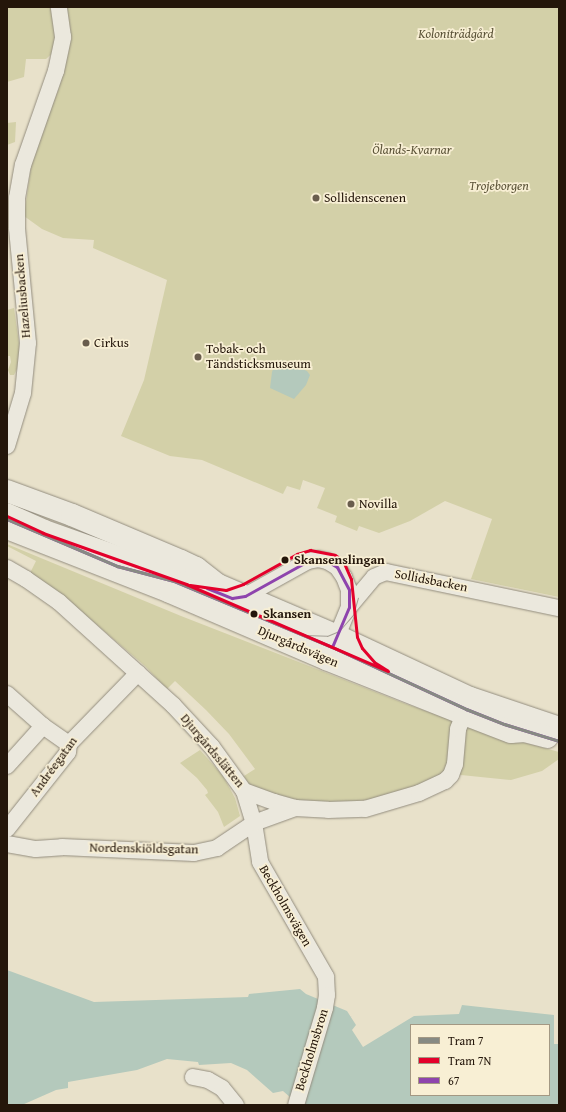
<!DOCTYPE html>
<meta charset="utf-8">
<style>
body{margin:0}
#map{position:relative;width:566px;height:1112px;overflow:hidden;background:#e8e1ca;font-family:"Gentium Book Plus",serif}
div>[style]{position:absolute}
.green>*{inset:0;background:#d3d0a8}
.water>*{inset:0;background:#b4c9bc}
.roads{filter:drop-shadow(0 0 1px #938d7f) drop-shadow(0 0 1px #938d7f)}
.street>*{height:16px;margin:-8px;padding:0 8px;transform-origin:8px;border-radius:8px;background:#ebe8dd}
.secondary>*{height:22px;margin:-11px;padding:0 11px;transform-origin:11px;border-radius:11px;background:#ebe8dd}
.tram>*{height:1px;margin:-0.5px;padding:0 0.5px;transform-origin:0.5px;border-radius:0.5px;background:#a5a096}
.bus-1>*{height:3px;margin:-1.5px;padding:0 1.5px;transform-origin:1.5px;border-radius:1.5px;background:#8e44ad}
.tram-1>*{height:3px;margin:-1.5px;padding:0 1.5px;transform-origin:1.5px;border-radius:1.5px;background:#878a83}
.tram-2>*{height:3px;margin:-1.5px;padding:0 1.5px;transform-origin:1.5px;border-radius:1.5px;background:#e4002b}
.dots>*{width:11px;height:11px;translate:-50% -50%;box-sizing:border-box;border:2px solid #f8efd4;border-radius:50%}
span{translate:-50% -50%;white-space:nowrap;text-align:center;line-height:1.15;-webkit-text-stroke:3.5px #f8efd4;paint-order:stroke}
.park-label{font-size:13px;color:#5b5338;font-style:italic}
.poi-label{font-size:13px;color:#24160a}
.left{translate:0 -50%;text-align:left}
.street-label{font-size:13px;color:#24160a}
.stop-label{font-size:13px;color:#24160a;font-weight:700}
.frame{position:absolute;inset:0;border:8px solid #24160a;pointer-events:none}
.legend{position:absolute;left:410px;top:1024px;width:140px;height:72px;box-sizing:border-box;background:#f8efd4;border:1px solid #a39883;margin:0;padding:5px 7px;list-style:none;font-size:12px;color:#24160a}
.legend li{display:flex;align-items:center;gap:8px;height:20px}
.legend b{width:20px;border:1px solid #a39883}
</style>
<div id="map">
<div class="green">
<i style="clip-path:polygon(7px 7px,559px 7px,559px 597px,471px 579px,492px 519px,445px 501px,410px 521px,379px 533px,359px 526px,357px 531px,335px 522px,337px 516px,317px 508px,325px 488px,303px 480px,300px 490px,287px 486px,283px 494px,202px 460px,170px 456px,121px 436px,144px 380px,167px 280px,93px 248px,94px 240px,63px 238px,42px 229px,24px 216px,33px 153px,59px 88px,69px 48px,69px 38px,46px 59px,26px 59px,24px 77px,7px 82px)"></i>
<i style="clip-path:polygon(16px 122px,15px 142px,7px 145px,7px 123px)"></i>
<i style="clip-path:polygon(14px 308px,20px 350px,18px 367px,14px 375px,10px 375px,8px 370px,11px 362px,10px 356px,7px 356px,7px 310px)"></i>
<i style="clip-path:polygon(7px 544px,181px 616px,406px 704px,486px 732px,559px 752px,559px 759px,542px 771px,511px 780px,461px 775px,441px 778px,359px 804px,298px 803px,251px 788px,244px 776px,255px 769px,229px 734px,206px 710px,175px 681px,167px 689px,145px 666px,63px 596px,30px 573px,36px 561px,7px 546px)"></i>
<i style="clip-path:polygon(200px 750px,223px 776px,235px 798px,240px 816px,224px 827px,218px 812px,205px 795px,208px 793px,207px 790px,197px 778px,180px 763px)"></i>
</div>
<div class="water">
<i style="clip-path:polygon(281px 360px,307px 371px,310px 375px,306px 385px,294px 399px,270px 388px,272px 372px,275px 364px)"></i>
<i style="clip-path:polygon(evenodd,7px 970px,94px 1002px,248px 997px,249px 994px,300px 989px,306px 994px,347px 1011px,356px 1025px,352px 1030px,363px 1047px,414px 1016px,459px 1014px,462px 1005px,554px 1015px,554px 1044px,559px 1044px,559px 1105px,299px 1105px,283px 1091px,273px 1093px,247px 1070px,231px 1063px,199px 1065px,198px 1062px,167px 1059px,137px 1070px,68px 1082px,68px 1088px,56px 1090px,22px 1105px,7px 1105px,7px 970px,411px 1025px,549px 1025px,549px 1095px,411px 1095px,411px 1025px)"></i>
</div>
<div class="roads">
<div class="street">
<i style="left:7px;top:446px;width:55px;rotate:-73.2deg"></i>
<i style="left:23px;top:393px;width:50px;rotate:-84.3deg"></i>
<i style="left:28px;top:343px;width:116px;rotate:-95.5deg"></i>
<i style="left:17px;top:228px;width:30px;rotate:-90deg"></i>
<i style="left:17px;top:198px;width:34px;rotate:-80deg"></i>
<i style="left:23px;top:165px;width:100px;rotate:-70.7deg"></i>
<i style="left:56px;top:71px;width:35px;rotate:-78deg"></i>
<i style="left:63px;top:37px;width:30px;rotate:-98deg"></i>
<i style="left:7px;top:511px;width:42px;rotate:24.1deg"></i>
<i style="left:45px;top:528px;width:152px;rotate:19.6deg"></i>
<i style="left:188px;top:579px;width:33px;rotate:25deg"></i>
<i style="left:7px;top:568px;width:22px;rotate:30deg"></i>
<i style="left:26px;top:579px;width:40px;rotate:34.9deg"></i>
<i style="left:59px;top:602px;width:154px;rotate:42.1deg"></i>
<i style="left:173px;top:705px;width:57px;rotate:47.1deg"></i>
<i style="left:212px;top:747px;width:54px;rotate:54deg"></i>
<i style="left:244px;top:791px;width:32px;rotate:20deg"></i>
<i style="left:274px;top:802px;width:22px;rotate:16deg"></i>
<i style="left:295px;top:808px;width:33px;rotate:3deg"></i>
<i style="left:328px;top:810px;width:37px;rotate:-2deg"></i>
<i style="left:365px;top:809px;width:56px;rotate:-16.5deg"></i>
<i style="left:419px;top:793px;width:29px;rotate:-25deg"></i>
<i style="left:445px;top:781px;width:8px;rotate:-45deg"></i>
<i style="left:451px;top:775px;width:12px;rotate:-70deg"></i>
<i style="left:455px;top:764px;width:35px;rotate:-85deg"></i>
<i style="left:458px;top:729px;width:27px;rotate:-68deg"></i>
<i style="left:204px;top:594px;width:139px;rotate:22.5deg"></i>
<i style="left:332px;top:647px;width:77px;rotate:24.6deg"></i>
<i style="left:237px;top:598px;width:8px;rotate:-14deg"></i>
<i style="left:245px;top:596px;width:72px;rotate:-29.1deg"></i>
<i style="left:308px;top:561px;width:10px;rotate:-11deg"></i>
<i style="left:318px;top:559px;width:9px;rotate:13deg"></i>
<i style="left:327px;top:561px;width:12px;rotate:31deg"></i>
<i style="left:337px;top:567px;width:12px;rotate:55deg"></i>
<i style="left:344px;top:577px;width:14px;rotate:69deg"></i>
<i style="left:349px;top:590px;width:17px;rotate:90deg"></i>
<i style="left:333px;top:646px;width:42px;rotate:-67.7deg"></i>
<i style="left:349px;top:607px;width:39px;rotate:-50deg"></i>
<i style="left:374px;top:577px;width:13px;rotate:-23deg"></i>
<i style="left:386px;top:572px;width:177px;rotate:11.8deg"></i>
<i style="left:7px;top:694px;width:48px;rotate:41.6deg"></i>
<i style="left:43px;top:726px;width:32px;rotate:35deg"></i>
<i style="left:7px;top:766px;width:54px;rotate:-48deg"></i>
<i style="left:244px;top:791px;width:34px;rotate:73deg"></i>
<i style="left:254px;top:823px;width:39px;rotate:81deg"></i>
<i style="left:260px;top:862px;width:133px;rotate:60.1deg"></i>
<i style="left:326px;top:977px;width:18px;rotate:87deg"></i>
<i style="left:327px;top:995px;width:13px;rotate:99deg"></i>
<i style="left:325px;top:1008px;width:101px;rotate:106.6deg"></i>
<i style="left:7px;top:829px;width:98px;rotate:-51.6deg"></i>
<i style="left:68px;top:752px;width:8px;rotate:-83deg"></i>
<i style="left:69px;top:744px;width:99px;rotate:-45.8deg"></i>
<i style="left:7px;top:844px;width:29px;rotate:10deg"></i>
<i style="left:36px;top:849px;width:26px;rotate:-4deg"></i>
<i style="left:62px;top:847px;width:132px;rotate:2.6deg"></i>
<i style="left:194px;top:853px;width:24px;rotate:-12deg"></i>
<i style="left:217px;top:848px;width:45px;rotate:-34deg"></i>
<i style="left:254px;top:823px;width:44px;rotate:-20.1deg"></i>
<i style="left:193px;top:1077px;width:15px;rotate:11deg"></i>
<i style="left:208px;top:1080px;width:16px;rotate:30deg"></i>
<i style="left:222px;top:1088px;width:22px;rotate:51deg"></i>
</div>
<div class="secondary">
<i style="left:7px;top:491px;width:69px;rotate:20.3deg"></i>
<i style="left:72px;top:515px;width:118px;rotate:22.9deg"></i>
<i style="left:181px;top:561px;width:17px;rotate:25deg"></i>
<i style="left:196px;top:568px;width:28px;rotate:38deg"></i>
<i style="left:218px;top:585px;width:129px;rotate:23.2deg"></i>
<i style="left:337px;top:636px;width:147px;rotate:25deg"></i>
<i style="left:470px;top:698px;width:94px;rotate:18.6deg"></i>
<i style="left:7px;top:528px;width:175px;rotate:21.4deg"></i>
<i style="left:170px;top:592px;width:170px;rotate:23.2deg"></i>
<i style="left:326px;top:659px;width:149px;rotate:21.7deg"></i>
<i style="left:464px;top:714px;width:50px;rotate:21deg"></i>
<i style="left:511px;top:732px;width:14px;rotate:-4deg"></i>
<i style="left:525px;top:731px;width:23px;rotate:15deg"></i>
</div>
</div>
<div class="tram">
<i style="left:304px;top:635px;width:23px;rotate:2deg"></i>
<i style="left:327px;top:636px;width:13px;rotate:-23deg"></i>
<i style="left:339px;top:631px;width:21px;rotate:-49deg"></i>
<i style="left:353px;top:615px;width:18px;rotate:-74deg"></i>
</div>
<div class="bus-1">
<i style="left:7px;top:519px;width:120px;rotate:23.1deg"></i>
<i style="left:117px;top:566px;width:59px;rotate:14.7deg"></i>
<i style="left:174px;top:581px;width:171px;rotate:22.7deg"></i>
<i style="left:332px;top:647px;width:148px;rotate:24.8deg"></i>
<i style="left:466px;top:709px;width:41px;rotate:21.5deg"></i>
<i style="left:504px;top:724px;width:58px;rotate:17.2deg"></i>
<i style="left:207px;top:588px;width:27px;rotate:22deg"></i>
<i style="left:232px;top:598px;width:13px;rotate:-9deg"></i>
<i style="left:245px;top:596px;width:72px;rotate:-29.1deg"></i>
<i style="left:308px;top:561px;width:10px;rotate:-11deg"></i>
<i style="left:318px;top:559px;width:9px;rotate:13deg"></i>
<i style="left:327px;top:561px;width:12px;rotate:31deg"></i>
<i style="left:337px;top:567px;width:26px;rotate:62deg"></i>
<i style="left:349px;top:590px;width:17px;rotate:90deg"></i>
<i style="left:349px;top:607px;width:43px;rotate:113deg"></i>
</div>
<div class="tram-1">
<i style="left:7px;top:519px;width:120px;rotate:23.1deg"></i>
<i style="left:117px;top:566px;width:59px;rotate:14.7deg"></i>
<i style="left:174px;top:581px;width:171px;rotate:22.7deg"></i>
<i style="left:332px;top:647px;width:148px;rotate:24.8deg"></i>
<i style="left:466px;top:709px;width:41px;rotate:21.5deg"></i>
<i style="left:504px;top:724px;width:58px;rotate:17.2deg"></i>
</div>
<div class="tram-2">
<i style="left:7px;top:516px;width:40px;rotate:25deg"></i>
<i style="left:43px;top:533px;width:152px;rotate:19.6deg"></i>
<i style="left:186px;top:584px;width:220px;rotate:23.3deg"></i>
<i style="left:190px;top:585px;width:36px;rotate:8deg"></i>
<i style="left:226px;top:590px;width:18px;rotate:-19deg"></i>
<i style="left:243px;top:584px;width:62px;rotate:-29.1deg"></i>
<i style="left:297px;top:554px;width:14px;rotate:-17deg"></i>
<i style="left:310px;top:550px;width:25px;rotate:11deg"></i>
<i style="left:335px;top:555px;width:10px;rotate:37deg"></i>
<i style="left:343px;top:561px;width:20px;rotate:66deg"></i>
<i style="left:351px;top:579px;width:58px;rotate:84.1deg"></i>
<i style="left:357px;top:637px;width:12px;rotate:66deg"></i>
<i style="left:362px;top:648px;width:18px;rotate:49deg"></i>
<i style="left:374px;top:662px;width:15px;rotate:32deg"></i>
</div>
<div class="dots">
<i style="left:316px;top:198px;background:#695d4d"></i>
<i style="left:86px;top:343px;background:#695d4d"></i>
<i style="left:198px;top:357px;background:#695d4d"></i>
<i style="left:351px;top:504px;background:#695d4d"></i>
<i style="left:285px;top:560px;background:#24160a"></i>
<i style="left:254px;top:614px;background:#24160a"></i>
</div>
<div class="park-label">
<span style="left:456px;top:34px">Koloniträdgård</span>
<span style="left:412px;top:150px">Ölands-Kvarnar</span>
<span style="left:499px;top:186px">Trojeborgen</span>
</div>
<div class="poi-label">
<span class="left" style="left:324px;top:198px">Sollidenscenen</span>
<span class="left" style="left:94px;top:343px">Cirkus</span>
<span class="left" style="left:206px;top:357px">Tobak- och<br>Tändsticksmuseum</span>
<span class="left" style="left:359px;top:504px">Novilla</span>
</div>
<div class="street-label">
<span style="left:23px;top:296px;rotate:-95deg">Hazeliusbacken</span>
<span style="left:431px;top:581px;rotate:11deg">Sollidsbacken</span>
<span style="left:298px;top:647px;rotate:23deg">Djurgårdsvägen</span>
<span style="left:212px;top:751px;rotate:50deg">Djurgårdsslätten</span>
<span style="left:54px;top:767px;rotate:-54deg">Andréegatan</span>
<span style="left:144px;top:849px;rotate:1deg">Nordenskiöldsgatan</span>
<span style="left:285px;top:906px;rotate:60deg">Beckholmsvägen</span>
<span style="left:312px;top:1050px;rotate:-73deg">Beckholmsbron</span>
</div>
<div class="stop-label">
<span class="left" style="left:294px;top:560px">Skansenslingan</span>
<span class="left" style="left:263px;top:614px">Skansen</span>
</div>
<div class="frame"></div>
<ul class="legend">
<li><b style="height:5px;background:#878a83"></b>Tram 7</li>
<li><b style="height:5px;background:#e4002b"></b>Tram 7N</li>
<li><b style="height:5px;background:#8e44ad"></b>67</li>
</ul>
</div>
